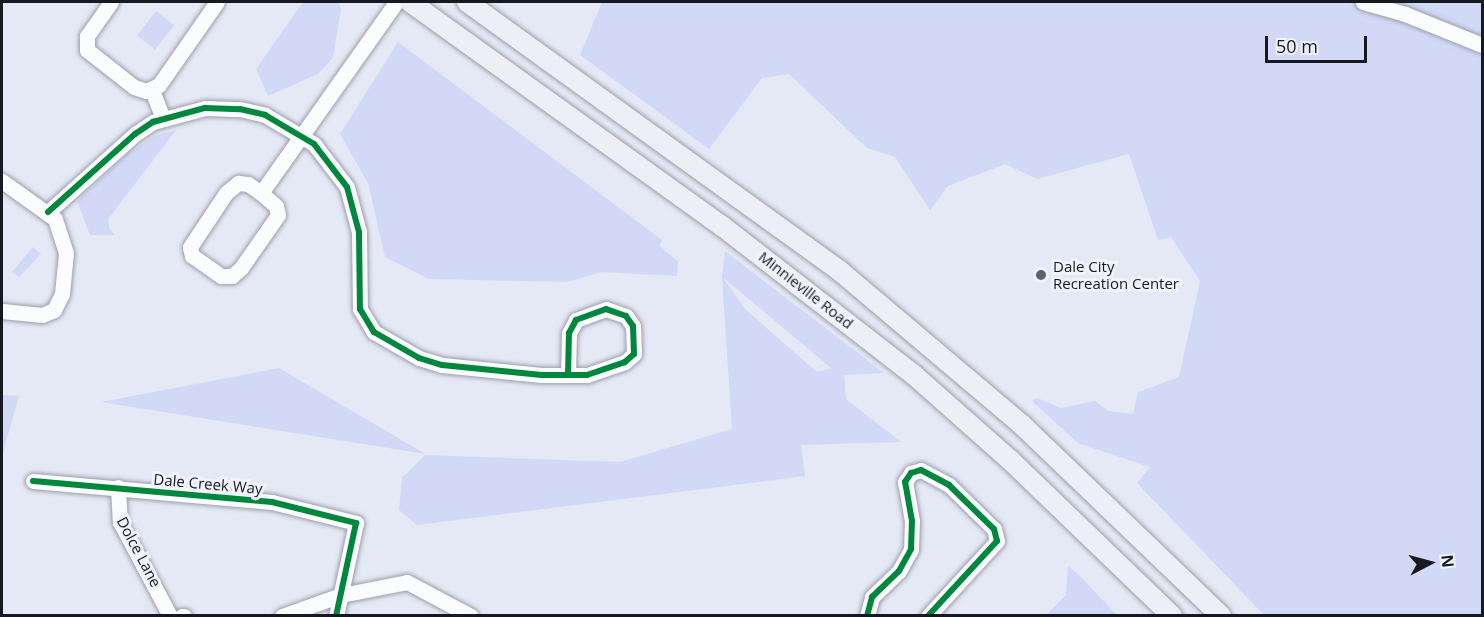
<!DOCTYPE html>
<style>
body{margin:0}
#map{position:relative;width:1484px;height:617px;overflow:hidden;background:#e5e8f5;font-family:"Open Sans",sans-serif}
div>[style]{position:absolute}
.green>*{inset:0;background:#d1d9f7;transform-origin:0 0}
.roads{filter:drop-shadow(0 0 2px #9d9fa9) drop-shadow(0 0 2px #9d9fa9)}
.minor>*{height:15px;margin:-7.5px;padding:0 7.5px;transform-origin:7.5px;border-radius:7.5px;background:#fbfcfe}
.major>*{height:20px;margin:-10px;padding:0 10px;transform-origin:10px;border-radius:10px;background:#eeeff6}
.cycleway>*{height:6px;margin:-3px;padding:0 3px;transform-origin:3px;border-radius:3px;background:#00873e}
.dots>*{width:16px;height:16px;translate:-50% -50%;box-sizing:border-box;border:3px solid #f0f3fc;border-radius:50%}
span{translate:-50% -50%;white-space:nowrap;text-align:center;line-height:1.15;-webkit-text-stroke:6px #f0f3fc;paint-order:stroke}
.poi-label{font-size:15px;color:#171921}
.left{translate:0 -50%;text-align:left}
.street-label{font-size:15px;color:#171921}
.frame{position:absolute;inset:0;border:3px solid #171921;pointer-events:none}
.north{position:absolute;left:1400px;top:533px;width:60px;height:60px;-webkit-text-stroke:4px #f0f3fc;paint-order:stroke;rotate:84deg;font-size:16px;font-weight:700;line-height:24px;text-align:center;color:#171921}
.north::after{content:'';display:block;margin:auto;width:21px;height:27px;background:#171921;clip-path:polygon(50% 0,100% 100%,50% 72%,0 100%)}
.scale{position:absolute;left:1265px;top:36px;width:102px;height:27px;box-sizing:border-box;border:3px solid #171921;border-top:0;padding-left:8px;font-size:18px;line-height:21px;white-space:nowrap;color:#171921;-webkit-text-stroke:4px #f0f3fc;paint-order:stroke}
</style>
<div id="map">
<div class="green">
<i style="clip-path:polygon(303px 2px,338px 2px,341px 9px,333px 58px,318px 74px,268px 96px,256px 69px)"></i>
<i style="clip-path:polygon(602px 2px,1482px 2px,1482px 615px,1264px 615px,1137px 483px,1150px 467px,1078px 443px,1032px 401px,1037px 398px,1061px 408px,1095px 401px,1108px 411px,1133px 414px,1138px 392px,1179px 377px,1200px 281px,1171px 237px,1158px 240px,1129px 154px,1037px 179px,1005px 164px,948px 186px,930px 210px,895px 157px,867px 148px,789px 74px,762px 78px,709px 149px,580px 55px)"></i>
<i style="left:156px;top:11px;width:23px;height:31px;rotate:38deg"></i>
<i style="clip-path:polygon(398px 42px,662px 240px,660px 246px,678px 262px,677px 276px,601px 272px,568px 282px,429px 279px,385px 257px,368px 183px,340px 134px)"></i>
<i style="clip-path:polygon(176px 130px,109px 218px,109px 228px,115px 235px,90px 235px,77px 201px,131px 151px,154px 136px)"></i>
<i style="clip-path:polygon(33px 247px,41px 254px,19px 277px,12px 272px)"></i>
<i style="clip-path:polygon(evenodd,725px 251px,884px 373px,844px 375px,846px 399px,901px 442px,801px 445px,805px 476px,417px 525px,399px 510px,402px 478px,426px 454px,101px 402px,279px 368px,427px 455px,620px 462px,732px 429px,722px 277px,725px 251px,724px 279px,725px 279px,831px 368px,817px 372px,745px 309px,724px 279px)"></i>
<i style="clip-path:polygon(2px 395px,19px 396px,2px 456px)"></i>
<i style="clip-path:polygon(1068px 566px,1081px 577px,1117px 615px,1046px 615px,1066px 595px)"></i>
</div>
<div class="roads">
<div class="minor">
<i style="left:111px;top:2px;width:42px;rotate:125.2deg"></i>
<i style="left:87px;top:36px;width:14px;rotate:90deg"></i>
<i style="left:87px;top:50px;width:60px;rotate:38.2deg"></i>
<i style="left:134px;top:87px;width:13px;rotate:18deg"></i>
<i style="left:146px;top:91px;width:14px;rotate:-25deg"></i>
<i style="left:159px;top:85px;width:101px;rotate:-55.1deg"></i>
<i style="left:1363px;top:2px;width:44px;rotate:15.9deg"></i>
<i style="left:1405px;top:14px;width:83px;rotate:21.9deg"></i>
<i style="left:152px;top:90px;width:30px;rotate:69deg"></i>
<i style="left:2px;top:181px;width:65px;rotate:35.6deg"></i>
<i style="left:55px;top:219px;width:36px;rotate:72deg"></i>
<i style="left:66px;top:253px;width:41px;rotate:95.6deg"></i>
<i style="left:62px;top:294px;width:18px;rotate:117deg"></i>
<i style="left:54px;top:310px;width:13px;rotate:157deg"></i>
<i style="left:42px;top:315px;width:40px;rotate:-174.3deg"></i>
<i style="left:238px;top:183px;width:10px;rotate:6deg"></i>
<i style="left:248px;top:184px;width:16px;rotate:35deg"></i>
<i style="left:261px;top:193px;width:20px;rotate:41deg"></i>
<i style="left:276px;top:206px;width:9px;rotate:77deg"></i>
<i style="left:278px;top:215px;width:65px;rotate:124.9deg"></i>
<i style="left:241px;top:268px;width:12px;rotate:138deg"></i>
<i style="left:232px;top:276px;width:11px;rotate:180deg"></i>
<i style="left:221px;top:276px;width:35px;rotate:-145deg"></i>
<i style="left:192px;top:256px;width:9px;rotate:-103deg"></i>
<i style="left:190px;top:247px;width:65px;rotate:-56.3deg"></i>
<i style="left:226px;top:193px;width:16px;rotate:-40deg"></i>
<i style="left:261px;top:193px;width:234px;rotate:-54.7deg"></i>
<i style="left:48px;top:212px;width:117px;rotate:-41.9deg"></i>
<i style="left:135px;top:134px;width:22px;rotate:-34deg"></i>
<i style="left:153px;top:122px;width:54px;rotate:-15.1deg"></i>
<i style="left:205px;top:108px;width:35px;rotate:2deg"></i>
<i style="left:240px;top:109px;width:26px;rotate:13deg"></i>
<i style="left:265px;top:115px;width:57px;rotate:30.6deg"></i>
<i style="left:314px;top:144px;width:54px;rotate:52.5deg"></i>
<i style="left:347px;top:187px;width:47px;rotate:75.1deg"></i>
<i style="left:359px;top:232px;width:77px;rotate:89.3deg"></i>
<i style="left:360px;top:309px;width:27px;rotate:59deg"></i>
<i style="left:374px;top:332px;width:52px;rotate:30deg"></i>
<i style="left:419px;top:358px;width:24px;rotate:17deg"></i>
<i style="left:442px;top:365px;width:100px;rotate:5.7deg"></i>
<i style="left:542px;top:375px;width:45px"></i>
<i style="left:587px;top:375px;width:40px;rotate:-18.9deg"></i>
<i style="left:625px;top:362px;width:12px;rotate:-42deg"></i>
<i style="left:634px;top:354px;width:28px;rotate:-92deg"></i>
<i style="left:633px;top:326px;width:12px;rotate:-125deg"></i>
<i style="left:626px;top:316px;width:21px;rotate:-161deg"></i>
<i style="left:606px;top:309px;width:32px;rotate:160deg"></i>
<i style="left:576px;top:320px;width:15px;rotate:118deg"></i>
<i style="left:569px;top:333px;width:42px;rotate:91.4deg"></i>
<i style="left:33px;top:481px;width:240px;rotate:5deg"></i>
<i style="left:272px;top:502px;width:87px;rotate:14deg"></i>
<i style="left:356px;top:523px;width:95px;rotate:102.1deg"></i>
<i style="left:118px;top:487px;width:35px;rotate:87deg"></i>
<i style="left:120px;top:522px;width:106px;rotate:62deg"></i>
<i style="left:182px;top:616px;width:2px"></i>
<i style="left:282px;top:616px;width:63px;rotate:-19.6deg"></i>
<i style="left:341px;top:595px;width:67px;rotate:-11.1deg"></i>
<i style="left:407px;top:582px;width:72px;rotate:28deg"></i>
<i style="left:867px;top:616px;width:20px;rotate:-75deg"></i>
<i style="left:872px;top:597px;width:37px;rotate:-44deg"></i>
<i style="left:899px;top:571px;width:25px;rotate:-61deg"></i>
<i style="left:911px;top:549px;width:28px;rotate:-88deg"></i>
<i style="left:912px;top:521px;width:40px;rotate:-100deg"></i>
<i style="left:905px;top:482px;width:11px;rotate:-56deg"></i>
<i style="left:911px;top:473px;width:10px;rotate:-17deg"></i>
<i style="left:921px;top:470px;width:32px;rotate:28deg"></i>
<i style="left:949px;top:485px;width:63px;rotate:44.4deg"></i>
<i style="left:994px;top:529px;width:12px;rotate:76deg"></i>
<i style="left:997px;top:541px;width:102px;rotate:132.6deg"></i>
</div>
<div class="major">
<i style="left:410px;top:2px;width:384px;rotate:35.7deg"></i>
<i style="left:722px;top:226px;width:243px;rotate:37.8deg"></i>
<i style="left:914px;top:375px;width:128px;rotate:41.5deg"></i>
<i style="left:1010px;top:460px;width:225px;rotate:43.9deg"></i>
<i style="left:467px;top:2px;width:460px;rotate:35.8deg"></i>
<i style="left:840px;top:271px;width:238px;rotate:40.2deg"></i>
<i style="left:1022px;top:425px;width:276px;rotate:43.8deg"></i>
</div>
</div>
<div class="cycleway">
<i style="left:48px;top:212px;width:117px;rotate:-41.9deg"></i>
<i style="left:135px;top:134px;width:22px;rotate:-34deg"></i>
<i style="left:153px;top:122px;width:54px;rotate:-15.1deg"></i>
<i style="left:205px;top:108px;width:35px;rotate:2deg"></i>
<i style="left:240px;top:109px;width:26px;rotate:13deg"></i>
<i style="left:265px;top:115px;width:57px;rotate:30.6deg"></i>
<i style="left:314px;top:144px;width:54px;rotate:52.5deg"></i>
<i style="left:347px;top:187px;width:47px;rotate:75.1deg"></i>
<i style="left:359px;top:232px;width:77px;rotate:89.3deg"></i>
<i style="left:360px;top:309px;width:27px;rotate:59deg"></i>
<i style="left:374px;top:332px;width:52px;rotate:30deg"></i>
<i style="left:419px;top:358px;width:24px;rotate:17deg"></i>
<i style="left:442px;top:365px;width:100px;rotate:5.7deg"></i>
<i style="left:542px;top:375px;width:45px"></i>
<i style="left:587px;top:375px;width:40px;rotate:-18.9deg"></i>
<i style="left:625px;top:362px;width:12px;rotate:-42deg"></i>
<i style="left:634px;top:354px;width:28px;rotate:-92deg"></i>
<i style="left:633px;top:326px;width:12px;rotate:-125deg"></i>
<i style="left:626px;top:316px;width:21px;rotate:-161deg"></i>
<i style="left:606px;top:309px;width:32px;rotate:160deg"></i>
<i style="left:576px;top:320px;width:15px;rotate:118deg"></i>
<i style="left:569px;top:333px;width:42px;rotate:91.4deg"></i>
<i style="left:33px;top:481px;width:240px;rotate:5deg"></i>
<i style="left:272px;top:502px;width:87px;rotate:14deg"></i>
<i style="left:356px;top:523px;width:95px;rotate:102.1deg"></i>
<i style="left:867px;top:616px;width:20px;rotate:-75deg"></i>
<i style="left:872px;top:597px;width:37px;rotate:-44deg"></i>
<i style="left:899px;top:571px;width:25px;rotate:-61deg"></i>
<i style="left:911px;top:549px;width:28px;rotate:-88deg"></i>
<i style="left:912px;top:521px;width:40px;rotate:-100deg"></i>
<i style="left:905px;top:482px;width:11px;rotate:-56deg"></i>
<i style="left:911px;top:473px;width:10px;rotate:-17deg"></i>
<i style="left:921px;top:470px;width:32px;rotate:28deg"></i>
<i style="left:949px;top:485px;width:63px;rotate:44.4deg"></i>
<i style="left:994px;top:529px;width:12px;rotate:76deg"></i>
<i style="left:997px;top:541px;width:102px;rotate:132.6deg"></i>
</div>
<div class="dots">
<i style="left:1041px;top:275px;background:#5f616b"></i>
</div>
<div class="poi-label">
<span class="left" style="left:1053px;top:275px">Dale City<br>Recreation Center</span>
</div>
<div class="street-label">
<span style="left:806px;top:290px;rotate:38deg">Minnieville Road</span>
<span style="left:208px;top:484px;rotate:5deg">Dale Creek Way</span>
<span style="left:139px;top:552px;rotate:62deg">Dolce Lane</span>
</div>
<div class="frame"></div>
<div class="north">N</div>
<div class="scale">50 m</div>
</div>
